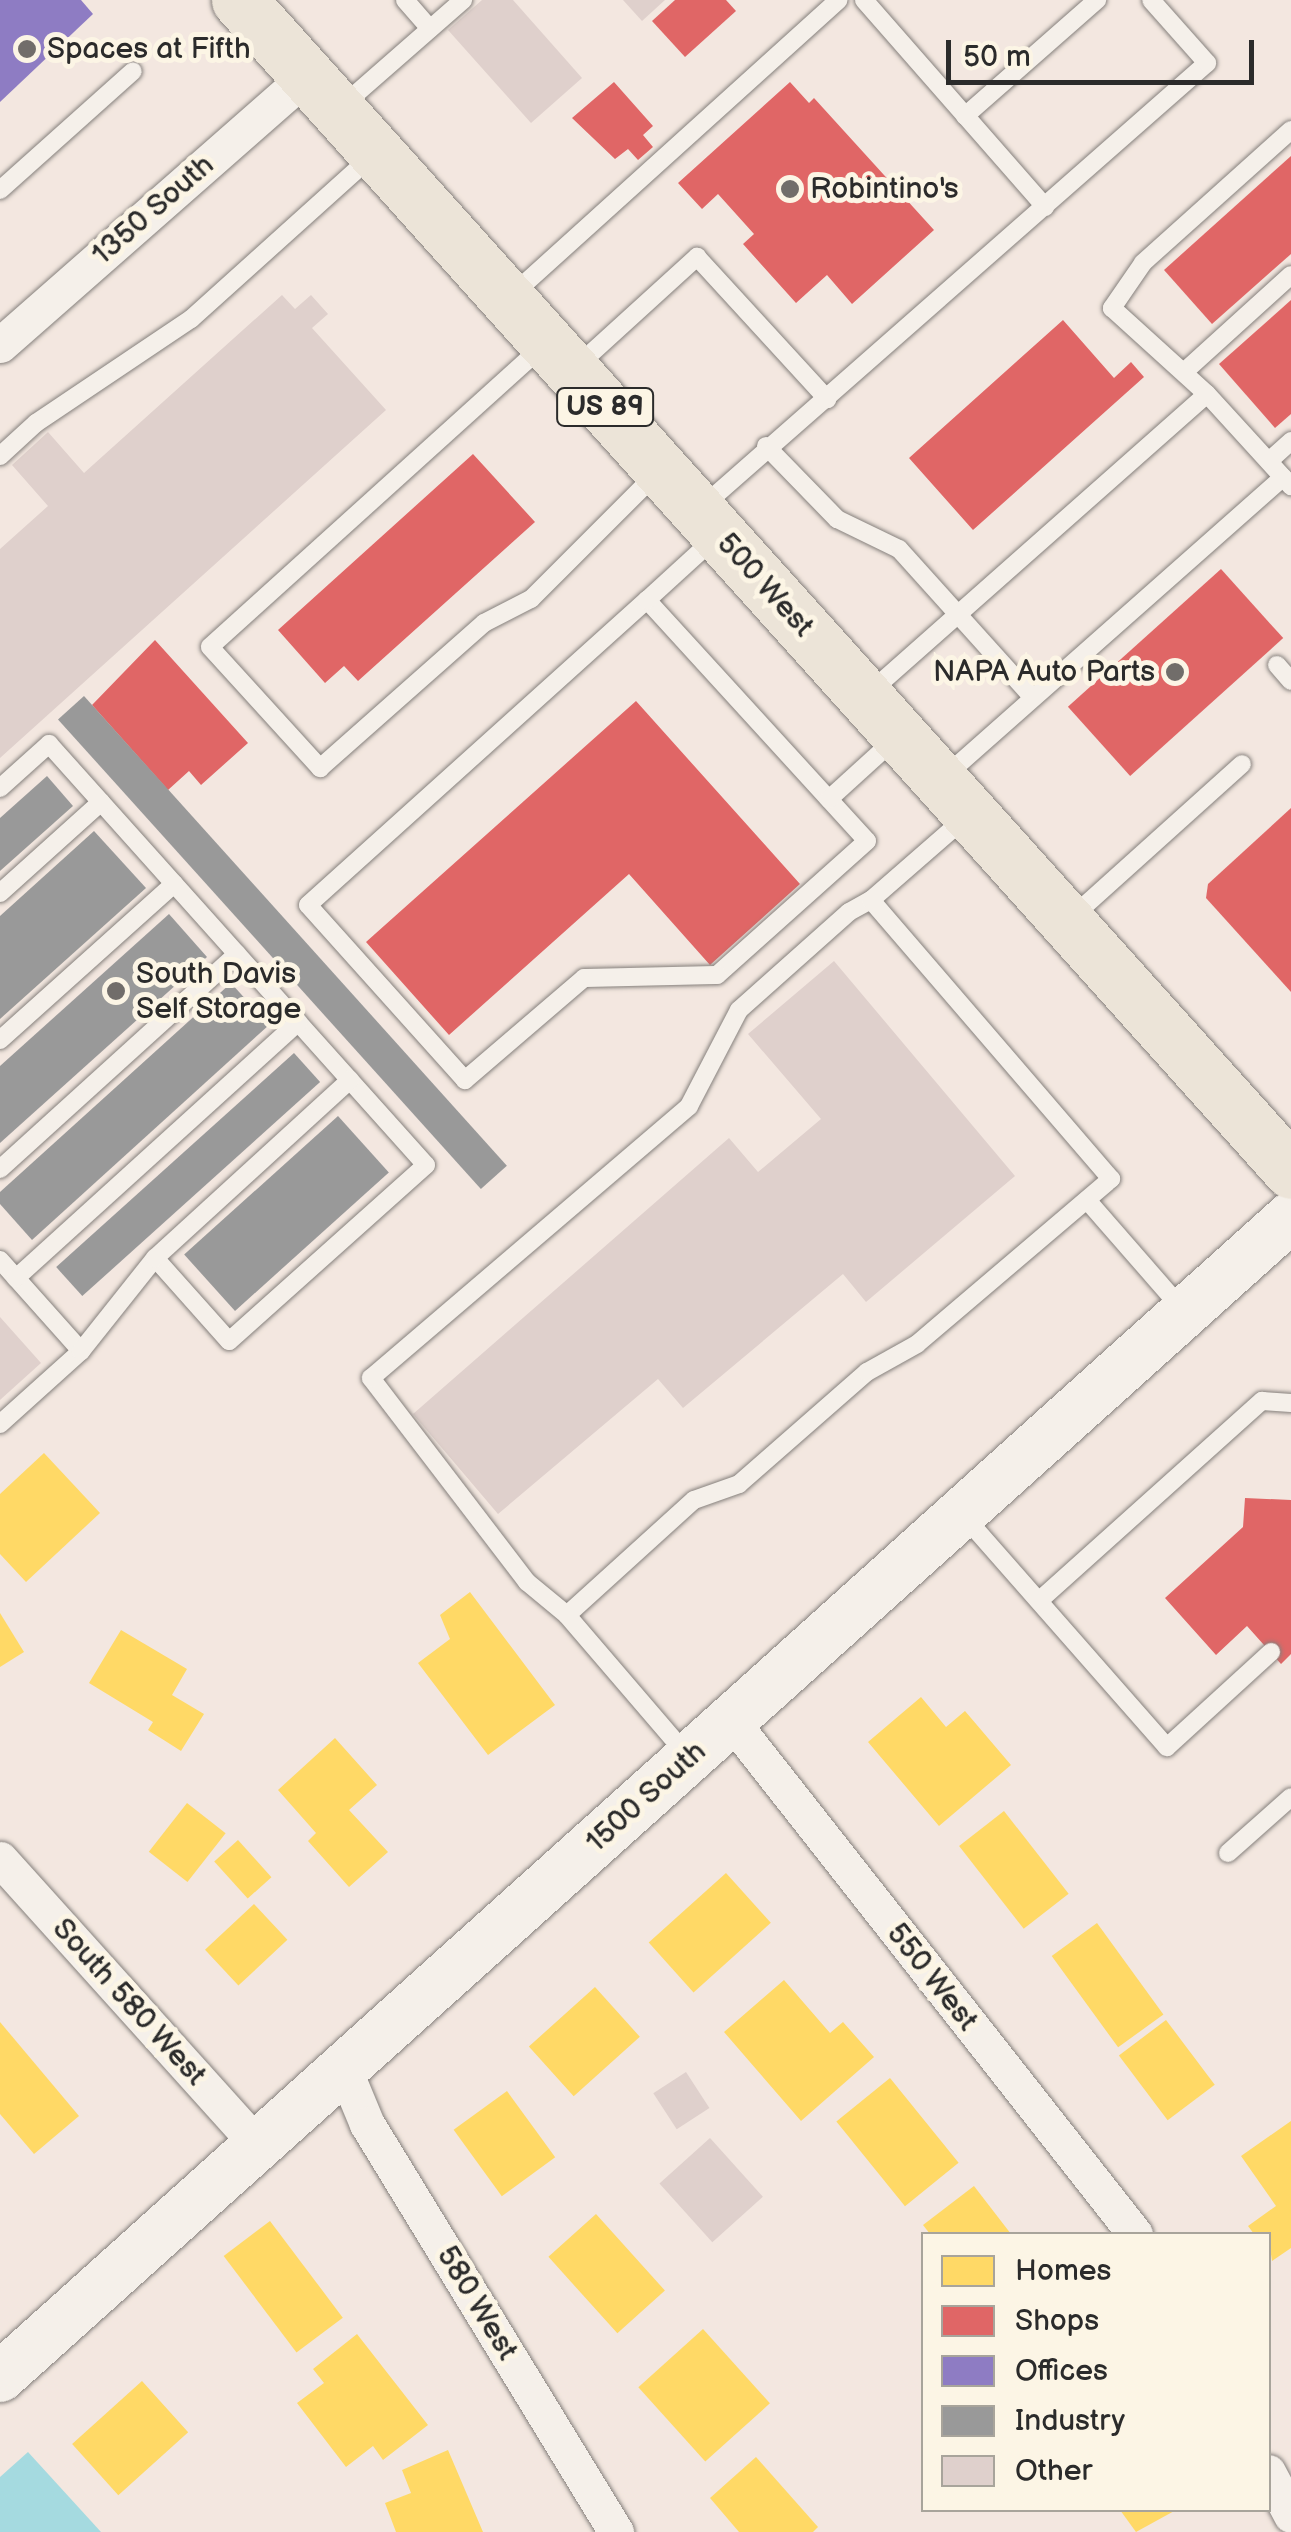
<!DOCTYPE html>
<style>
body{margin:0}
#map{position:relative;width:1291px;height:2532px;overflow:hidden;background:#f3e7e0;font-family:"Balsamiq Sans",sans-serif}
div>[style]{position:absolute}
.water>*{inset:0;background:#a5dae0}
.homes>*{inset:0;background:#ffd966;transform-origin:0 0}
.shops>*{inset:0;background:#e06666;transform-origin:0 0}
.offices>*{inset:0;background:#8e7cc3}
.industry>*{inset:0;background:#999;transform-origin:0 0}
.building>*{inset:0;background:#dfd0cc;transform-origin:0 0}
.roads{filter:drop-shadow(0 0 2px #85807c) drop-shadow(0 0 2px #85807c)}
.lane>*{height:18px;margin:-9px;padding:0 9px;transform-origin:9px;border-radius:9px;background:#f5f0ea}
.street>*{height:35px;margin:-17.5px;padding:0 17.5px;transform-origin:17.5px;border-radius:17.5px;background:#f5f0ea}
.secondary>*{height:50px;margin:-25px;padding:0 25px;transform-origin:25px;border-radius:25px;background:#f5f0ea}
.primary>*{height:55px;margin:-27.5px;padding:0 27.5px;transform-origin:27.5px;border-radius:27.5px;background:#ece4d8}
.dots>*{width:28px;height:28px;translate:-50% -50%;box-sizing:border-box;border:5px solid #fcf5e5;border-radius:50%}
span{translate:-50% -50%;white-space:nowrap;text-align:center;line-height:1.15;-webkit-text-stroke:10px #fcf5e5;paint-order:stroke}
.shield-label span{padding:2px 8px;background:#fcf5e5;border:2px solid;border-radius:8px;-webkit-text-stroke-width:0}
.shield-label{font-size:28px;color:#2b2b2b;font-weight:700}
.poi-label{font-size:30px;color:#2b2b2b}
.left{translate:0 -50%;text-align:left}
.right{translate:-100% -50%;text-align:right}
.street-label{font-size:30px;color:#2b2b2b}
.legend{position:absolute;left:921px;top:2232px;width:350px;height:280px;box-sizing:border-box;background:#fcf5e5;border:2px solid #a8a49b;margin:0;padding:12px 18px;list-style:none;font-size:30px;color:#2b2b2b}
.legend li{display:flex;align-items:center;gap:20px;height:50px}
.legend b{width:50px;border:2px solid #a8a49b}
.scale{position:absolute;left:946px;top:40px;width:308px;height:45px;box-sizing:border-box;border:5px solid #2b2b2b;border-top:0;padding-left:12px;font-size:30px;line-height:35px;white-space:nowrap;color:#2b2b2b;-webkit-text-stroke:8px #fcf5e5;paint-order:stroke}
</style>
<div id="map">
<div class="water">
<i style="clip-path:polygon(28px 2452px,101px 2532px,0 2532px,0 2477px)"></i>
</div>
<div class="homes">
<i style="clip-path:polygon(44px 1453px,100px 1513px,26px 1582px,0 1554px,0 1494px)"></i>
<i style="clip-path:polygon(470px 1592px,555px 1705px,488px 1755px,418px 1663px,450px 1639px,440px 1615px)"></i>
<i style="clip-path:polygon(0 1613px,24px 1652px,0 1667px)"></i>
<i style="clip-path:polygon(121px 1630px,187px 1669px,172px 1695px,204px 1714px,181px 1751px,148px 1730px,153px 1722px,89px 1683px)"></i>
<i style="clip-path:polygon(921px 1697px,946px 1727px,965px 1711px,1011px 1765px,939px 1826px,868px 1742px)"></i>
<i style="clip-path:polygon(335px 1738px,377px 1785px,349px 1810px,388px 1852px,349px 1887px,308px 1841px,316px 1833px,278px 1790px)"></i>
<i style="left:187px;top:1803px;width:49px;height:62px;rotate:38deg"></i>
<i style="left:1004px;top:1811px;width:105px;height:57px;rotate:52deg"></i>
<i style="left:238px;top:1840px;width:50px;height:32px;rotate:48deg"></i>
<i style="left:726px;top:1873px;width:67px;height:104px;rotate:48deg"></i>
<i style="left:254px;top:1904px;width:49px;height:67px;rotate:47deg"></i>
<i style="left:1097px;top:1923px;width:113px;height:56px;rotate:54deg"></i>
<i style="clip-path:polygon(784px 1980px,830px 2033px,843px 2022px,874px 2057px,801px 2121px,724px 2032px)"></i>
<i style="left:595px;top:1987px;width:67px;height:89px;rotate:48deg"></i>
<i style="left:1166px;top:2020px;width:81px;height:59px;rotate:53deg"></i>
<i style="clip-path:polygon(0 2022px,79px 2116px,34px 2154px,0 2114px)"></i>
<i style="left:890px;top:2078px;width:109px;height:69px;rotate:51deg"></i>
<i style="left:507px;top:2091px;width:82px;height:66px;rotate:54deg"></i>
<i style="clip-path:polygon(1291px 2121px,1291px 2248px,1272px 2261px,1268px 2234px,1254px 2234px,1248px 2226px,1276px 2206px,1241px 2156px)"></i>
<i style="clip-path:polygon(974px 2186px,1011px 2234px,930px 2234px,923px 2225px)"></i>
<i style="left:596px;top:2214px;width:103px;height:64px;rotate:48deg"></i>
<i style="left:270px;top:2221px;width:121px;height:58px;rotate:53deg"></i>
<i style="left:703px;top:2329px;width:100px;height:87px;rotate:48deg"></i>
<i style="clip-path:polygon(357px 2334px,428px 2425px,383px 2460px,373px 2446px,346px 2467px,297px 2403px,324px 2383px,313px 2369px)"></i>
<i style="left:142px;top:2381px;width:69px;height:94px;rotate:48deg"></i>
<i style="clip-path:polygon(448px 2450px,483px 2532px,396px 2532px,385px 2503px,411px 2493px,402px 2470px)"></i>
<i style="clip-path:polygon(756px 2457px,818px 2527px,813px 2532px,739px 2532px,710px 2498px)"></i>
<i style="clip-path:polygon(1120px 2510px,1176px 2510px,1136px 2532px)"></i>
</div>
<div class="shops">
<i style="clip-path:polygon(675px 0,726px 0,736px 11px,685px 57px,652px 21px)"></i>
<i style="clip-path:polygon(614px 82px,653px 126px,643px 135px,653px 147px,638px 160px,628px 149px,615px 159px,572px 118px)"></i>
<i style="clip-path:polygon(790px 82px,809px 103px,814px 98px,934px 230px,852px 304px,827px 275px,796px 303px,743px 244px,754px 234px,718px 194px,702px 209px,678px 183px)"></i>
<i style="clip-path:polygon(1291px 156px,1291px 254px,1212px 324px,1164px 270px)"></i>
<i style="clip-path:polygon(1291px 300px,1291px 414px,1275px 428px,1219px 364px)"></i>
<i style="clip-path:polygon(1063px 320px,1114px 378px,1131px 362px,1144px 377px,973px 530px,909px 458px)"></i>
<i style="clip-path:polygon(473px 454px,535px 522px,358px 681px,344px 666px,325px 683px,278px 630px)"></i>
<i style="left:1221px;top:569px;width:93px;height:206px;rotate:48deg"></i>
<i style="clip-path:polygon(155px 640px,248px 743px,201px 785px,189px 771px,168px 790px,92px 705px)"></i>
<i style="clip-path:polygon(636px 701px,800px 884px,710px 965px,629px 874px,449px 1035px,366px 942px)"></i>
<i style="clip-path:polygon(1291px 808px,1291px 992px,1206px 898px,1208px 884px)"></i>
<i style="clip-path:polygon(1245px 1498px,1291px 1500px,1291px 1654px,1281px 1664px,1247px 1626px,1216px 1655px,1165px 1598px,1243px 1527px)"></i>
</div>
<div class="offices">
<i style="clip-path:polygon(0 0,81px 0,93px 14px,0 102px)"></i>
</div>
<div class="industry">
<i style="left:84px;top:696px;width:632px;height:35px;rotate:48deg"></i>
<i style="clip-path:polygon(47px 776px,73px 806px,0 871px,0 818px)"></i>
<i style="clip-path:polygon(94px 831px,146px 888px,0 1019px,0 916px)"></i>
<i style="clip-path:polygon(169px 914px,207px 957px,0 1143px,0 1066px)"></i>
<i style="clip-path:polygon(231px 983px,269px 1025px,32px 1240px,0 1204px,0 1192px)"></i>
<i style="left:294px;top:1053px;width:39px;height:320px;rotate:48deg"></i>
<i style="left:338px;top:1116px;width:76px;height:207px;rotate:48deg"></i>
</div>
<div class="building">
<i style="clip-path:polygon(482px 0,513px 0,582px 78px,531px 123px,448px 30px)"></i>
<i style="clip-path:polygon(623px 0,665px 0,642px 21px)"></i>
<i style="clip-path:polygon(282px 295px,295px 309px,311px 295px,328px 314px,312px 328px,386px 410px,0 758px,0 549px,48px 506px,12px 465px,48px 432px,84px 473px)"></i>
<i style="clip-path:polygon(834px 961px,1015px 1176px,866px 1302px,843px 1274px,683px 1408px,658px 1379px,498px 1514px,413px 1414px,729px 1138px,758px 1172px,821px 1119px,748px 1034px)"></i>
<i style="clip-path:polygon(0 1317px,41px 1363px,0 1400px)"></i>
<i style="left:686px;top:2072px;width:43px;height:39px;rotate:57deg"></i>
<i style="left:710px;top:2138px;width:79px;height:68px;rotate:48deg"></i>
</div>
<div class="roads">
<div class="lane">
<i style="left:405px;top:0;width:38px;rotate:49deg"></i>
<i style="left:864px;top:0;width:275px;rotate:48.8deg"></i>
<i style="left:342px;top:106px;width:161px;rotate:-41.2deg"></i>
<i style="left:965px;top:116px;width:176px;rotate:-41.3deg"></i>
<i style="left:1291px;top:130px;width:199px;rotate:138.1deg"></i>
<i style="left:1143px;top:263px;width:55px;rotate:124.6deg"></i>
<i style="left:1112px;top:308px;width:128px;rotate:42.2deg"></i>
<i style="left:1207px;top:394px;width:125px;rotate:47.6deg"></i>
<i style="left:0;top:190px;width:178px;rotate:-41.8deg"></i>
<i style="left:512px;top:295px;width:440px;rotate:-42.1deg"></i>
<i style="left:544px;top:345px;width:450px;rotate:137.9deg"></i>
<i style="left:210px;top:647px;width:164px;rotate:47.7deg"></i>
<i style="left:320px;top:768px;width:219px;rotate:-41.5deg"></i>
<i style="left:484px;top:623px;width:53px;rotate:-27.1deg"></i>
<i style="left:531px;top:599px;width:178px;rotate:-45deg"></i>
<i style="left:576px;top:367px;width:164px;rotate:-42.3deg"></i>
<i style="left:697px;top:257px;width:193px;rotate:47.5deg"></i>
<i style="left:1184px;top:372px;width:144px;rotate:-42.2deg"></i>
<i style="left:766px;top:446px;width:102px;rotate:45.8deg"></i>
<i style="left:837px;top:519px;width:69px;rotate:25.8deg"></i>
<i style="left:899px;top:549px;width:200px;rotate:48deg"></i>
<i style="left:0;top:456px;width:49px;rotate:-42.5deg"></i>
<i style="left:36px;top:423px;width:187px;rotate:-33.9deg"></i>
<i style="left:191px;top:319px;width:244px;rotate:-42deg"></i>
<i style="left:1269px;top:461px;width:30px;rotate:-42deg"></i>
<i style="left:703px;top:506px;width:671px;rotate:-41.31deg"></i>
<i style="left:1207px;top:63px;width:84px;rotate:-131.6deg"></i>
<i style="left:647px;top:600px;width:326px;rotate:47.6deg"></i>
<i style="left:867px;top:841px;width:201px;rotate:138.2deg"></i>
<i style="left:717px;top:975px;width:133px;rotate:178.7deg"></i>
<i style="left:584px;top:978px;width:157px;rotate:139.4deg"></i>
<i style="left:465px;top:1080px;width:235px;rotate:-131.9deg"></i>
<i style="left:308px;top:905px;width:456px;rotate:-42deg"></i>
<i style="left:647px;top:600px;width:92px;rotate:-42.4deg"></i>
<i style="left:1277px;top:665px;width:21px;rotate:49deg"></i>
<i style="left:869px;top:693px;width:451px;rotate:-41.5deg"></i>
<i style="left:943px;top:778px;width:454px;rotate:-41.5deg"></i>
<i style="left:0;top:788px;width:66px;rotate:-41.9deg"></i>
<i style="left:49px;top:744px;width:565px;rotate:48.16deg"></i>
<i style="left:426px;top:1165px;width:264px;rotate:138.2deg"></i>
<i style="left:229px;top:1341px;width:111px;rotate:-131.7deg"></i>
<i style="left:829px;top:799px;width:89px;rotate:-42.3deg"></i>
<i style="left:0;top:893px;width:136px;rotate:-42deg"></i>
<i style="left:1071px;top:918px;width:230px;rotate:-42deg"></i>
<i style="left:0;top:1040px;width:234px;rotate:-41.9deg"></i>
<i style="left:0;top:1169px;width:320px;rotate:-42.2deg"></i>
<i style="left:1087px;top:1200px;width:145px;rotate:48.9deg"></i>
<i style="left:0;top:1260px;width:122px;rotate:48.3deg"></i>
<i style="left:16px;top:1278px;width:381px;rotate:-42.2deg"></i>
<i style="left:0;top:1424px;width:109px;rotate:-42deg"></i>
<i style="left:81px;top:1351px;width:119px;rotate:-51.5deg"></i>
<i style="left:155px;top:1258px;width:264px;rotate:-42.4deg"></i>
<i style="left:963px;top:1515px;width:309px;rotate:48.7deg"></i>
<i style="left:1167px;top:1747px;width:141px;rotate:-42.4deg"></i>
<i style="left:1041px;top:1599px;width:297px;rotate:-41.9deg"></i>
<i style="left:1262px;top:1401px;width:29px;rotate:4deg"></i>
<i style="left:567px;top:1615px;width:52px;rotate:-140.5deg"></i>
<i style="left:527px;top:1582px;width:257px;rotate:-127.4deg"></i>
<i style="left:371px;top:1378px;width:418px;rotate:-40.5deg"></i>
<i style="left:689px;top:1106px;width:108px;rotate:-62.5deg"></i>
<i style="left:739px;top:1010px;width:147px;rotate:-41.7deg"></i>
<i style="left:849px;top:912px;width:25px;rotate:-29deg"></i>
<i style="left:686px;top:1754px;width:183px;rotate:-130.6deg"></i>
<i style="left:567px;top:1615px;width:171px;rotate:-42.2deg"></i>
<i style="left:694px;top:1500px;width:48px;rotate:-19.6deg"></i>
<i style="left:739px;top:1484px;width:170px;rotate:-41.2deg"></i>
<i style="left:867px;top:1372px;width:57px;rotate:-29.2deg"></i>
<i style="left:917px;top:1344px;width:255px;rotate:-40.4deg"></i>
<i style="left:1111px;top:1179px;width:368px;rotate:-130.7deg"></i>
<i style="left:871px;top:900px;width:126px;rotate:-41.1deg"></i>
<i style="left:1228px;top:1853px;width:84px;rotate:-41.6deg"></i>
</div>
<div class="street">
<i style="left:0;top:345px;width:409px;rotate:-41.3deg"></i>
<i style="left:730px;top:1719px;width:655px;rotate:51.82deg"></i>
<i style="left:0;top:1859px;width:386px;rotate:48deg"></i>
<i style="left:345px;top:2071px;width:57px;rotate:67.5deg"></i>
<i style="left:367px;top:2124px;width:478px;rotate:58.6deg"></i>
<i style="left:1268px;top:2472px;width:49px;rotate:61.9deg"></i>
</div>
<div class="secondary">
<i style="left:0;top:2377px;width:1736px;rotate:-41.94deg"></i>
</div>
<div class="primary">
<i style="left:239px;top:0;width:1574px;rotate:48.06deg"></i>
</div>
</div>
<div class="dots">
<i style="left:27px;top:49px;background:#716d6a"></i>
<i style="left:790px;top:189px;background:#716d6a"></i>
<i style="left:1175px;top:672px;background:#716d6a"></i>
<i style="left:116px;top:991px;background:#716d6a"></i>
</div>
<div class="shield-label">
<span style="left:605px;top:407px">US 89</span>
</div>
<div class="poi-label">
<span class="left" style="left:47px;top:49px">Spaces at Fifth</span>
<span class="left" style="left:810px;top:189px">Robintino's</span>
<span class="right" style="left:1155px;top:672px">NAPA Auto Parts</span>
<span class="left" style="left:136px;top:991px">South Davis<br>Self Storage</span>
</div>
<div class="street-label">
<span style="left:153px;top:210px;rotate:-41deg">1350 South</span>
<span style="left:765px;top:585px;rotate:48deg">500 West</span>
<span style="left:646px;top:1797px;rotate:-42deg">1500 South</span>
<span style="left:932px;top:1977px;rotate:52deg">550 West</span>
<span style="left:129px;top:2002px;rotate:48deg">South 580 West</span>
<span style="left:477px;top:2303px;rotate:59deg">580 West</span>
</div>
<ul class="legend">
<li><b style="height:28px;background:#ffd966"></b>Homes</li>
<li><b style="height:28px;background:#e06666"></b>Shops</li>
<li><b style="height:28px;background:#8e7cc3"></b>Offices</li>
<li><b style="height:28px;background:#999"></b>Industry</li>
<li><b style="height:28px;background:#dfd0cc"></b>Other</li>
</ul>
<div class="scale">50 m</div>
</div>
